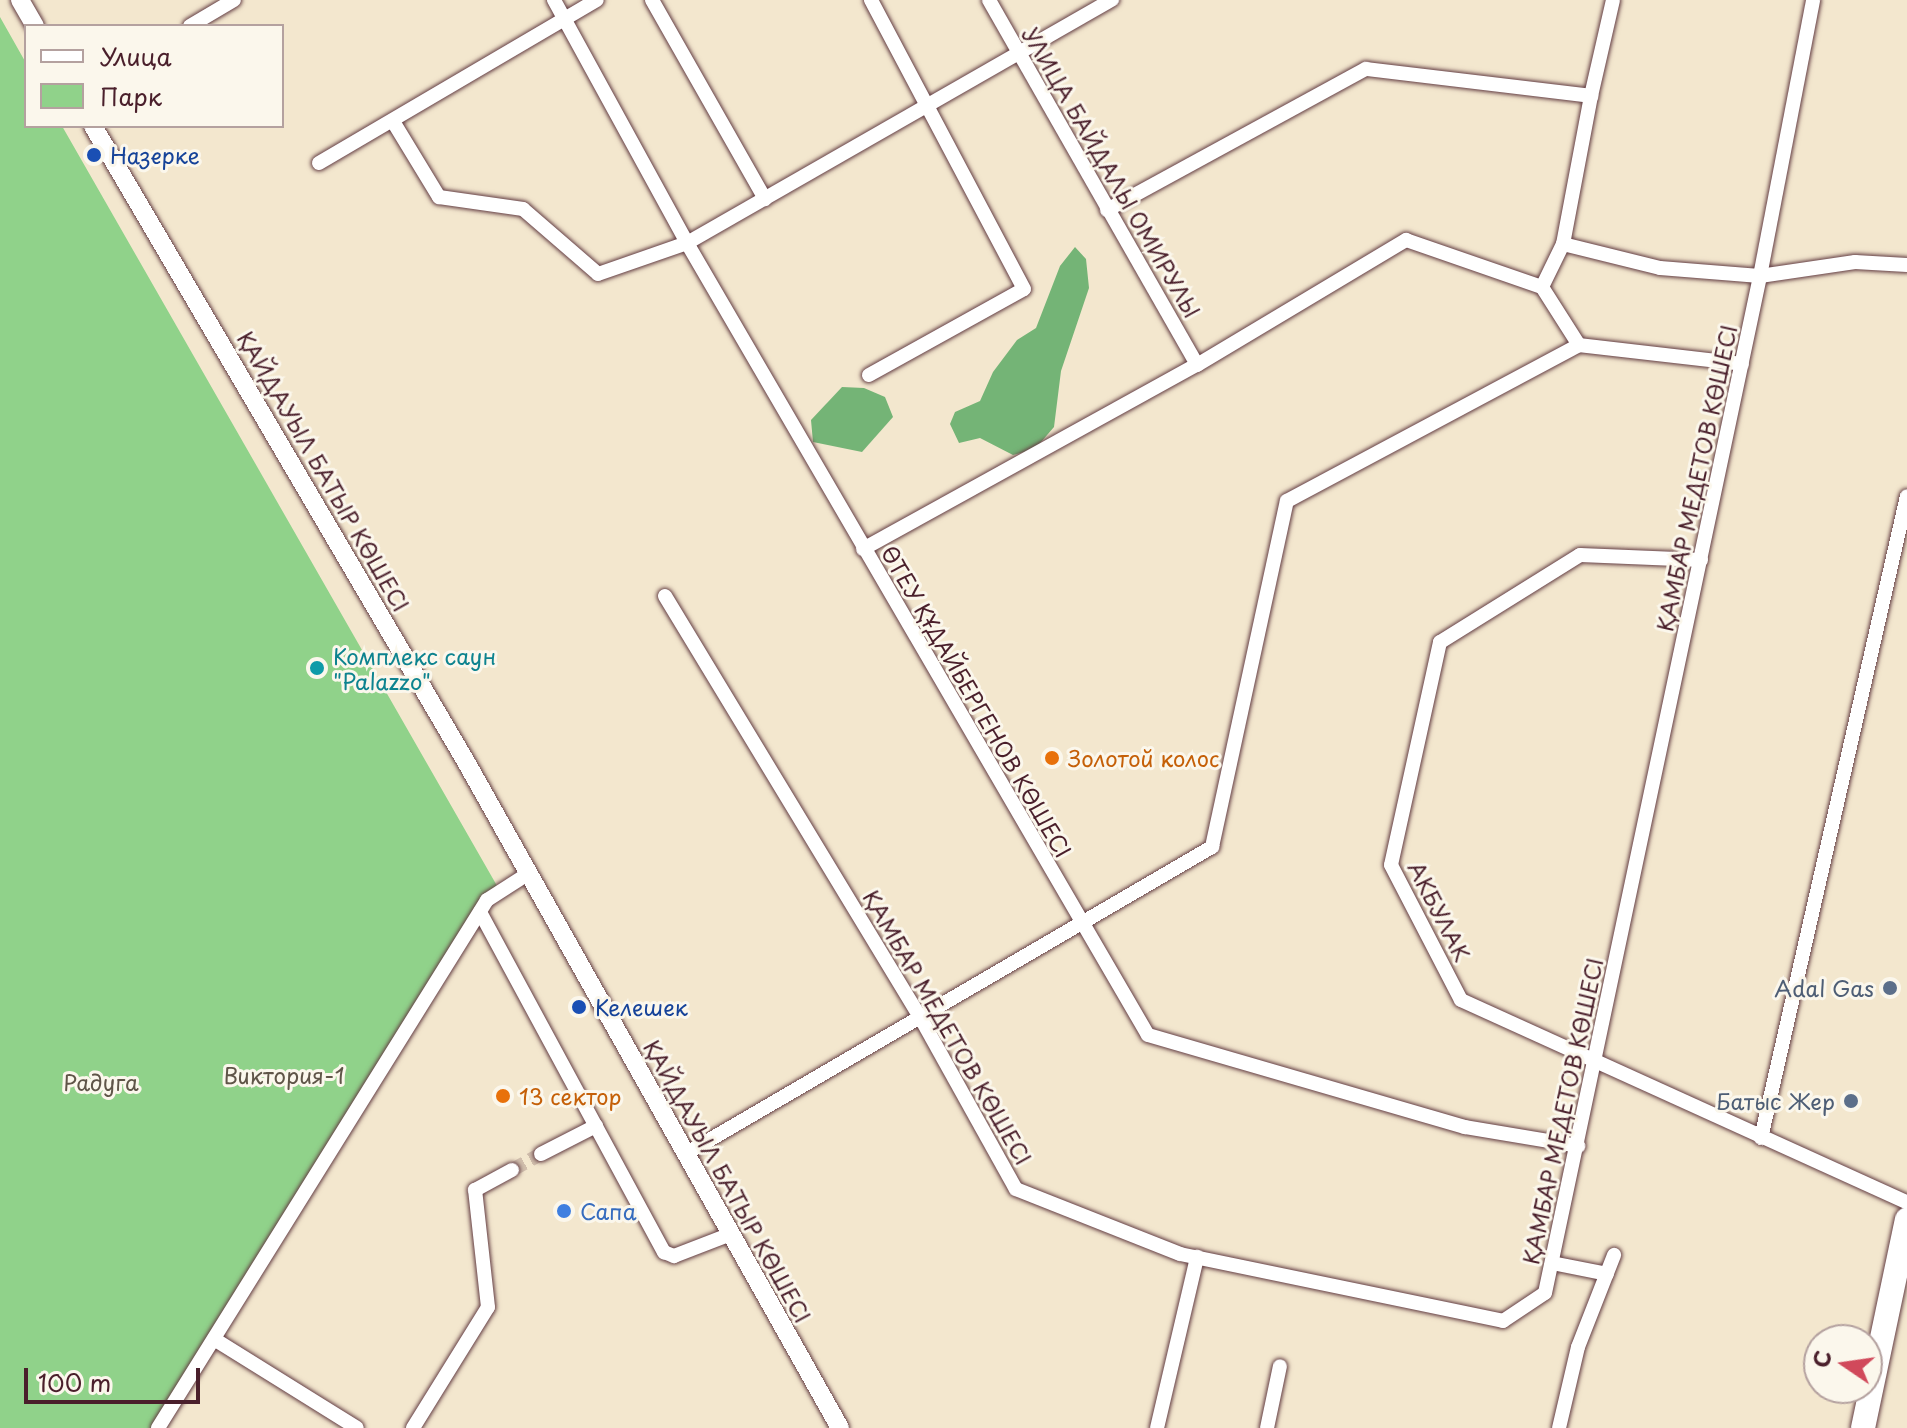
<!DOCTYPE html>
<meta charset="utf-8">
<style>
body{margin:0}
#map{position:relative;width:1907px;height:1428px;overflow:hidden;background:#f3e7ce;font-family:"Playpen Sans",sans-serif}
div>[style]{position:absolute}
.green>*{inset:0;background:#90d28a}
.forest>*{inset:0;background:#74b476}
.street-tunnel>*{height:14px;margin-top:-7px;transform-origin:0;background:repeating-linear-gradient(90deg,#d1bfad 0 14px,transparent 0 21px)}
.roads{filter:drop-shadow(0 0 2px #633d43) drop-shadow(0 0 2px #633d43)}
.street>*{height:14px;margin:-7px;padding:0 7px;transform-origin:7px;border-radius:7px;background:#fff}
.secondary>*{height:18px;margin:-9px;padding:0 9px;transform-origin:9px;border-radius:9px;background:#fff}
.highway>*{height:24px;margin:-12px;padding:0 12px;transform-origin:12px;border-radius:12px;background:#fff}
.dots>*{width:22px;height:22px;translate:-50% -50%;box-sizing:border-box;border:4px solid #fbf7ec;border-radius:50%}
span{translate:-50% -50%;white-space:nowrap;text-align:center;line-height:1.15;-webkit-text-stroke:6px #fbf7ec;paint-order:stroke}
.transit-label{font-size:22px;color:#164399}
.left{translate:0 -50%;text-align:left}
.street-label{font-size:22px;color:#4a1f2b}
.culture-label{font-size:22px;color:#0d838f}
.food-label{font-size:22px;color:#c56008}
.service-label{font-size:22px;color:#4e5e75}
.right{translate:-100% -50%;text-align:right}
.park-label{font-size:22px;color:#5f5548}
.shop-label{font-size:22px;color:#366cbe}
.legend{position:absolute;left:24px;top:24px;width:260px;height:104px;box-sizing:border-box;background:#fbf7ec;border:2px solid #b4a19f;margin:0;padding:10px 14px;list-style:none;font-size:24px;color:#4a1f2b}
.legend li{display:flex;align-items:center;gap:16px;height:40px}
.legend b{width:40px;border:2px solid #b4a19f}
.north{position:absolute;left:1803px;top:1324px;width:80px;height:80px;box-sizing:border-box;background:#fbf7ec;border:2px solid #b4a19f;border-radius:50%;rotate:283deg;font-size:22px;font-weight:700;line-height:32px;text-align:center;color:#4a1f2b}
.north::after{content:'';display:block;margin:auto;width:28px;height:36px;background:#d1495b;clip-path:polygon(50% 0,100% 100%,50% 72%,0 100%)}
.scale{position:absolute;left:24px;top:1368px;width:176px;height:36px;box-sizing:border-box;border:4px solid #4a1f2b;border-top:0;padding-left:10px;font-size:24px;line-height:28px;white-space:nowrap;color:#4a1f2b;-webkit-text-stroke:6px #fbf7ec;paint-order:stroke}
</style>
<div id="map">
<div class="green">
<i style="clip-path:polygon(0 17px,26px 63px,26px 126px,62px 126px,500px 891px,157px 1428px,0 1428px)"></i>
</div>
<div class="forest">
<i style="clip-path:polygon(1075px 247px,1086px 259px,1089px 288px,1061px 371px,1054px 427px,1035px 449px,1013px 455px,980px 438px,959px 443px,950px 424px,955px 412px,980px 401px,993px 372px,1017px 340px,1036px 328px,1060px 266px)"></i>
<i style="clip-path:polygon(842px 387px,864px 388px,885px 397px,893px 417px,862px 452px,813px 442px,811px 420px)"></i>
</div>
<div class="street-tunnel">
<i style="left:512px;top:1170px;width:33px;rotate:-29deg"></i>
</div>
<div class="roads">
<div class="street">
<i style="left:554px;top:0;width:277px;rotate:61.3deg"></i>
<i style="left:687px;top:243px;width:916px;rotate:59.8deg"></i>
<i style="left:1148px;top:1035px;width:330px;rotate:16.2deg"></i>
<i style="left:1465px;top:1127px;width:115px;rotate:9.5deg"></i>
<i style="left:652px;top:0;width:229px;rotate:60.4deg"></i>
<i style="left:989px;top:0;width:420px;rotate:60.3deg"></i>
<i style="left:190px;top:26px;width:51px;rotate:-30.6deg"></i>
<i style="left:1591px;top:96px;width:98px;rotate:-77.1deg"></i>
<i style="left:394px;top:123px;width:87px;rotate:58.7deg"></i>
<i style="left:439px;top:197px;width:85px;rotate:8.1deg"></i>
<i style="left:523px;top:209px;width:99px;rotate:40.9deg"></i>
<i style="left:598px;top:274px;width:94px;rotate:-19.2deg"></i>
<i style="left:687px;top:243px;width:490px;rotate:-29.8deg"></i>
<i style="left:319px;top:163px;width:322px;rotate:-30.4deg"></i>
<i style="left:1107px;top:210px;width:295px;rotate:-28.6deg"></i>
<i style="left:1366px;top:69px;width:227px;rotate:6.8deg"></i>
<i style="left:1591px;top:96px;width:151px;rotate:100.7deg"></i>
<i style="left:1563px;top:244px;width:100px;rotate:13.9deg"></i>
<i style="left:1660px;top:268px;width:100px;rotate:4.6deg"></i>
<i style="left:1760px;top:276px;width:96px;rotate:-8.4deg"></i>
<i style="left:1855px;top:262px;width:52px;rotate:3.3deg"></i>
<i style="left:1542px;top:287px;width:48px;rotate:-64deg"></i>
<i style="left:869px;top:375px;width:177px;rotate:-29deg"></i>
<i style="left:1024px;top:289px;width:327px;rotate:-117.9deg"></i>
<i style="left:863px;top:549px;width:381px;rotate:-28.9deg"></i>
<i style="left:1197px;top:365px;width:244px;rotate:-30.9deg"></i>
<i style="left:1406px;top:240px;width:144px;rotate:19.1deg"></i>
<i style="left:1542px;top:287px;width:69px;rotate:57.5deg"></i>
<i style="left:1579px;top:345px;width:164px;rotate:6.6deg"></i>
<i style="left:1701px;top:560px;width:121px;rotate:-177.6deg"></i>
<i style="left:1580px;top:555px;width:165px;rotate:148.1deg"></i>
<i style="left:1440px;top:642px;width:228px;rotate:102.4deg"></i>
<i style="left:1391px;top:865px;width:152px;rotate:62.6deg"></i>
<i style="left:1461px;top:1000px;width:490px;rotate:24.4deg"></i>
<i style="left:665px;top:596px;width:490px;rotate:58.8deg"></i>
<i style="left:919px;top:1015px;width:199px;rotate:60.9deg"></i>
<i style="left:1016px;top:1189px;width:176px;rotate:21.6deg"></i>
<i style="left:1180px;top:1254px;width:330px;rotate:11.7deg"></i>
<i style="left:1503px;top:1321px;width:50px;rotate:-33.7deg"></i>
<i style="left:1545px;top:1293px;width:1039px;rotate:-78.06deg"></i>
<i style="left:1760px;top:276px;width:281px;rotate:-79.1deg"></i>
<i style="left:480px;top:912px;width:387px;rotate:61.6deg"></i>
<i style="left:664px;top:1252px;width:11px;rotate:22deg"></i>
<i style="left:674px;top:1256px;width:61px;rotate:-21.1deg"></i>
<i style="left:1761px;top:1138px;width:658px;rotate:-77.19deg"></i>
<i style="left:687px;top:1153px;width:608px;rotate:-30.24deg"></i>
<i style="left:1212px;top:847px;width:354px;rotate:-77.8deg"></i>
<i style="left:1287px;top:501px;width:331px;rotate:-28.1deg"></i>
<i style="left:541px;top:1154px;width:62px;rotate:-27deg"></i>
<i style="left:1552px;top:1263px;width:56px;rotate:11.3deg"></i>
<i style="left:214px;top:1339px;width:168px;rotate:31.9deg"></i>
<i style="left:158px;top:1428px;width:622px;rotate:-58.07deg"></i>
<i style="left:487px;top:900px;width:46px;rotate:-32.7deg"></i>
<i style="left:413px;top:1428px;width:142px;rotate:-58.2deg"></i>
<i style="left:488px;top:1307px;width:118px;rotate:-96.3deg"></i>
<i style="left:475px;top:1190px;width:42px;rotate:-28.4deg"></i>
<i style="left:1157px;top:1428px;width:176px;rotate:-76.8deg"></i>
<i style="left:1267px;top:1428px;width:63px;rotate:-78.2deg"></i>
<i style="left:1559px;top:1428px;width:83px;rotate:-76.8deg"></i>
<i style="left:1578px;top:1347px;width:99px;rotate:-68.6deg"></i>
</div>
<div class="secondary">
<i style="left:20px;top:0;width:30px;rotate:60deg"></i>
<i style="left:93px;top:126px;width:735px;rotate:59.6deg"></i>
<i style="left:465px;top:760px;width:766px;rotate:60.69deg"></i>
</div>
<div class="highway">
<i style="left:1863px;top:1428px;width:213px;rotate:-78.1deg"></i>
</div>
</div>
<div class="dots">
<i style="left:94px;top:155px;background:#1a4fb4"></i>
<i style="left:317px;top:668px;background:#0f9aa8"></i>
<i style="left:1052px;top:758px;background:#e8710a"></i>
<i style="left:1890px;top:988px;background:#5c6f8a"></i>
<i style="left:579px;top:1007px;background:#1a4fb4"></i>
<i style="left:503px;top:1096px;background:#e8710a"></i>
<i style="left:1851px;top:1101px;background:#5c6f8a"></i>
<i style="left:564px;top:1211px;background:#3f7fe0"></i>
</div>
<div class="transit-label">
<span class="left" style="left:110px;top:155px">Назерке</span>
<span class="left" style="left:595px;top:1007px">Келешек</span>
</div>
<div class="street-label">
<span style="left:1112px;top:172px;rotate:60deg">УЛИЦА БАЙДАЛЫ ОМИРУЛЫ</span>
<span style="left:324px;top:471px;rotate:60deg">ҚАЙДАУЫЛ БАТЫР КӨШЕСІ</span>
<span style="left:1696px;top:478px;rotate:-78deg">ҚАМБАР МЕДЕТОВ КӨШЕСІ</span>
<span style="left:977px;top:701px;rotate:60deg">ӨТЕУ ҚҰДАЙБЕРГЕНОВ КӨШЕСІ</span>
<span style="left:1440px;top:911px;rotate:63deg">АКБУЛАК</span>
<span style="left:948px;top:1027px;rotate:60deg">ҚАМБАР МЕДЕТОВ КӨШЕСІ</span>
<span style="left:1562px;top:1111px;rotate:-78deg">ҚАМБАР МЕДЕТОВ КӨШЕСІ</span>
<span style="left:728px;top:1181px;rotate:61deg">ҚАЙДАУЫЛ БАТЫР КӨШЕСІ</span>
</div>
<div class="culture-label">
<span class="left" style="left:333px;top:668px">Комплекс саун<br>"Palazzo"</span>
</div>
<div class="food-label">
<span class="left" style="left:1068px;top:758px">Золотой колос</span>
<span class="left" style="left:519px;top:1096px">13 сектор</span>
</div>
<div class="service-label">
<span class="right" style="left:1874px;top:988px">Adal Gas</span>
<span class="right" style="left:1835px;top:1101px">Батыс Жер</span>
</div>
<div class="park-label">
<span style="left:284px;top:1075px">Виктория-1</span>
<span style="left:101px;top:1082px">Радуга</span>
</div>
<div class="shop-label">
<span class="left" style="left:580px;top:1211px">Сапа</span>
</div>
<ul class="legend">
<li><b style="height:10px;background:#fff"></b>Улица</li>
<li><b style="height:22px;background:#90d28a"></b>Парк</li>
</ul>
<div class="north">С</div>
<div class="scale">100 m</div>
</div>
